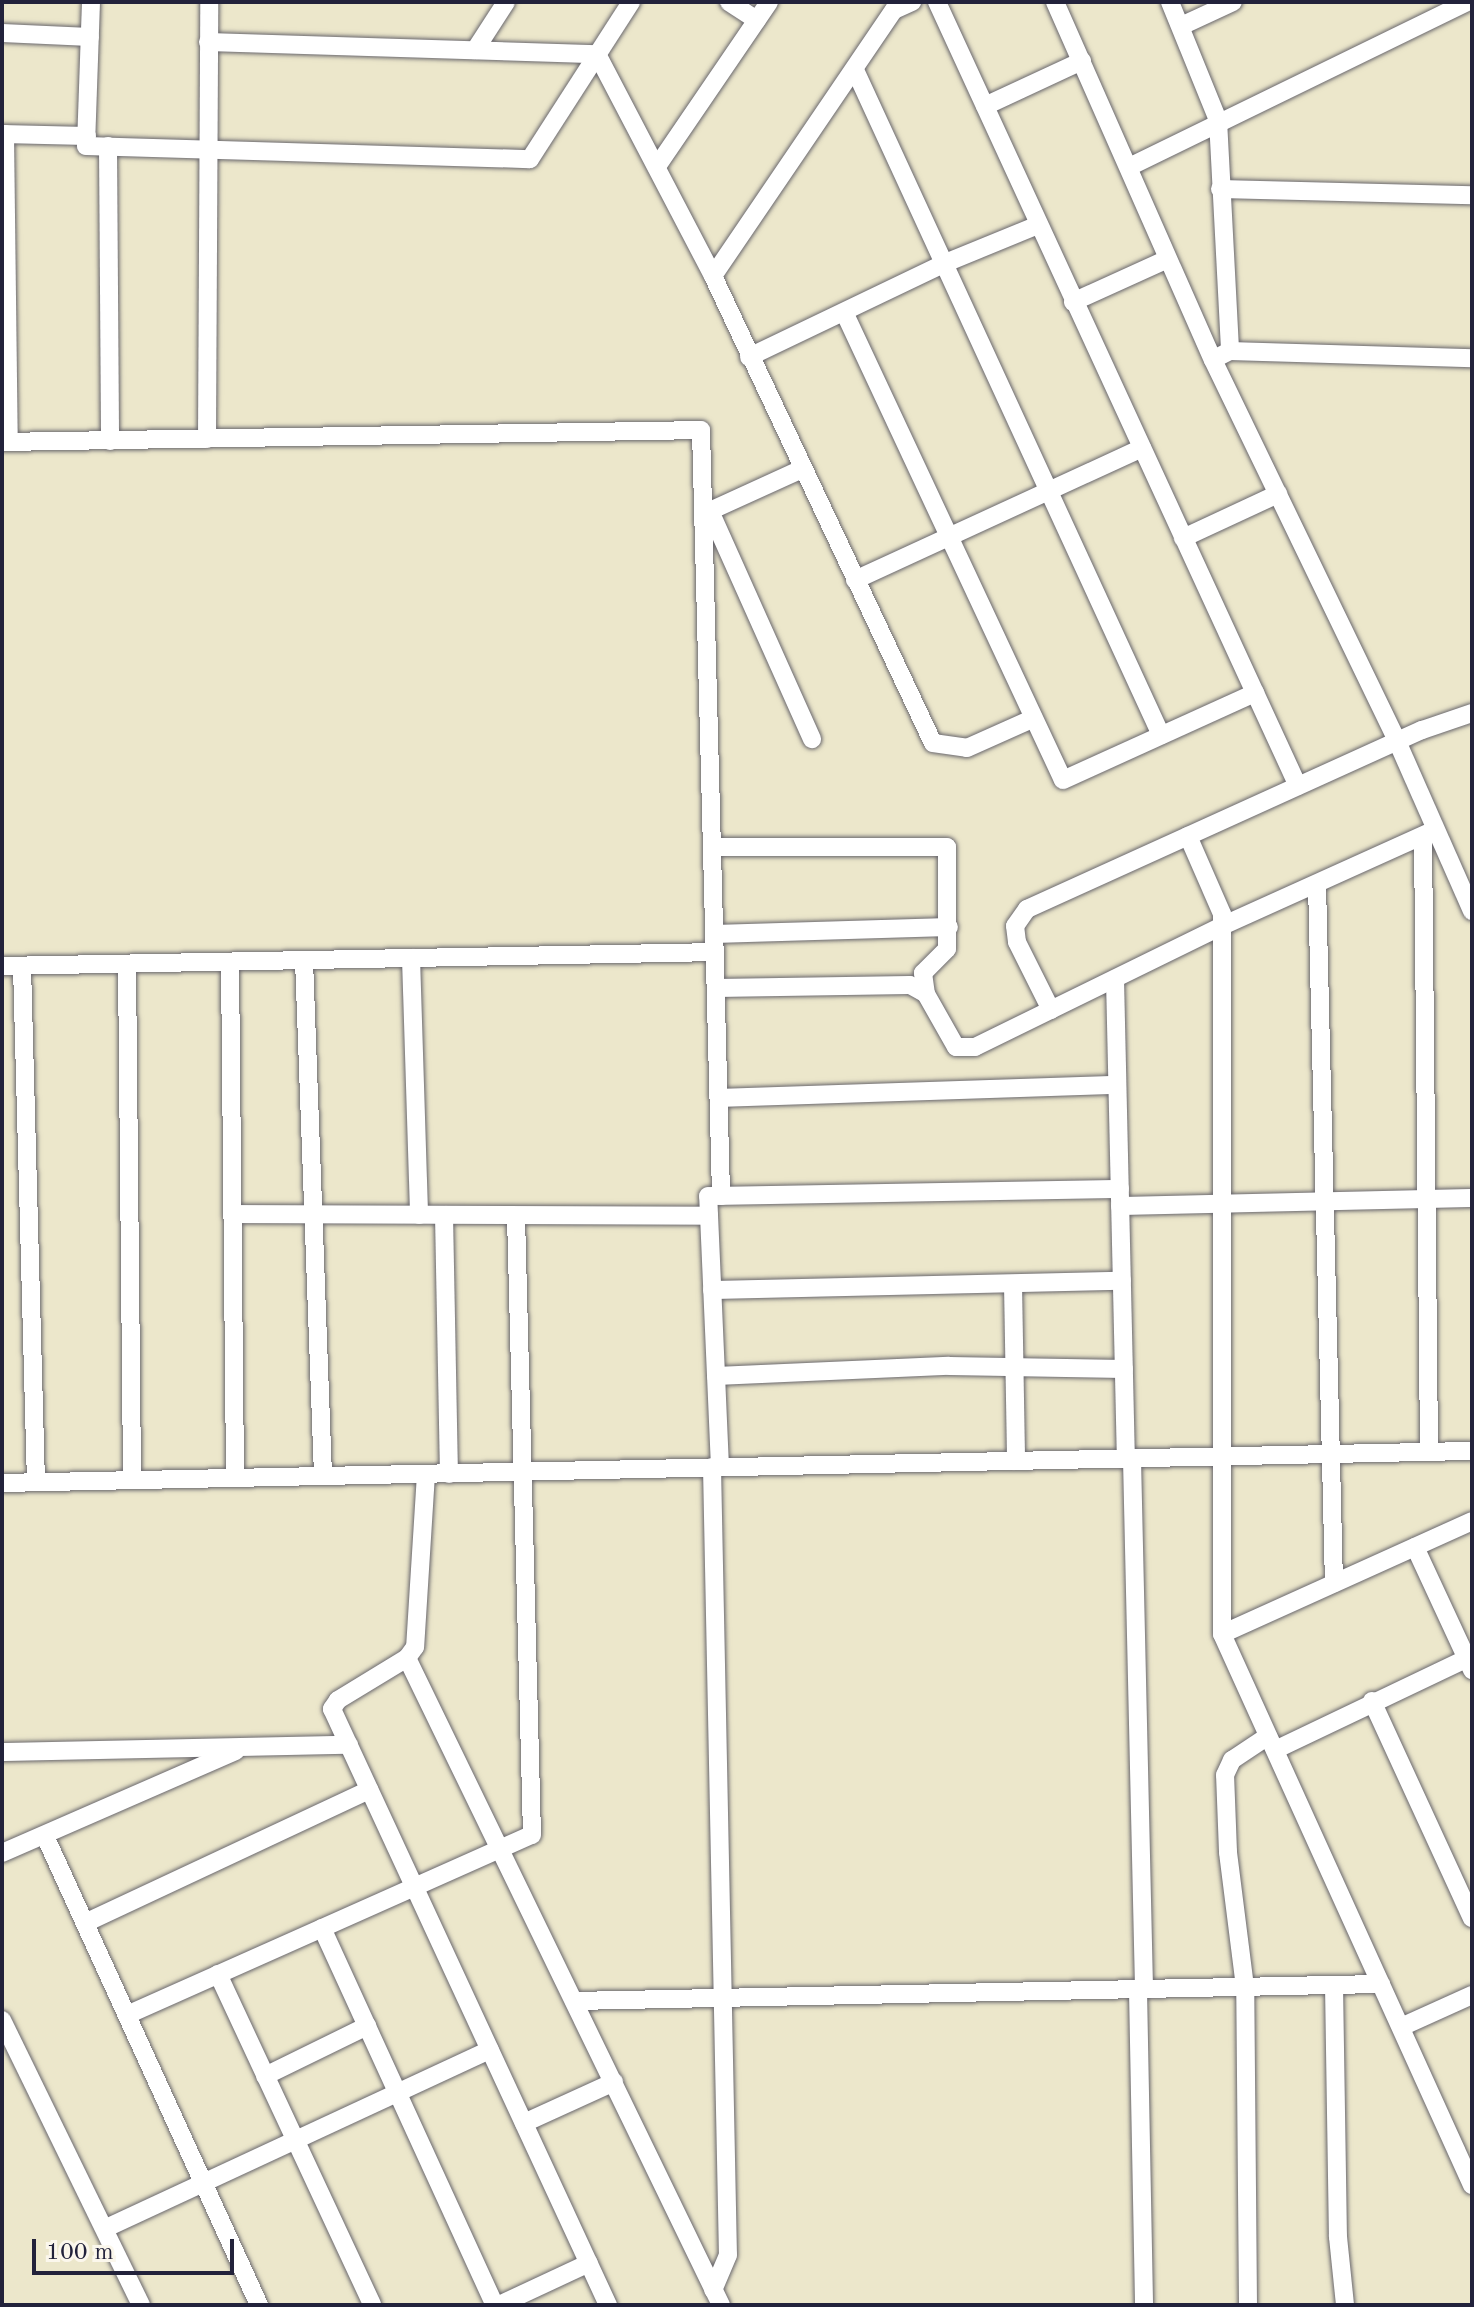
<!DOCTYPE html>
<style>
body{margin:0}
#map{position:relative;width:1474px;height:2307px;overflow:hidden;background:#ece7cb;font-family:"Old Standard TT",serif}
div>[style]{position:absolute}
.roads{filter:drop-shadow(0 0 2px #69676d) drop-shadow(0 0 2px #69676d)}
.minor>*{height:18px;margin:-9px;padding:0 9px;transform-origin:9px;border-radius:9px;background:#fff}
span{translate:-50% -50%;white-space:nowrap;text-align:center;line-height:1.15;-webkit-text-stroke:8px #fbf7ec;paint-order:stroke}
.frame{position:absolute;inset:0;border:4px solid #22223b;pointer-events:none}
.scale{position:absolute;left:32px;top:2239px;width:202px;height:36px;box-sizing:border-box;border:4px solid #22223b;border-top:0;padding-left:10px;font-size:24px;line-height:28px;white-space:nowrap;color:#22223b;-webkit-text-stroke:6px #fbf7ec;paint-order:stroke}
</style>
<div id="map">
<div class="roads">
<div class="minor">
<i style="left:91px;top:2px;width:144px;rotate:92deg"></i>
<i style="left:86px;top:146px;width:444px;rotate:1.7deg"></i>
<i style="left:530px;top:159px;width:187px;rotate:-57.2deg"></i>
<i style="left:729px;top:2px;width:33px;rotate:33deg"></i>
<i style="left:937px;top:2px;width:863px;rotate:65.28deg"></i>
<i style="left:1055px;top:2px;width:391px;rotate:66.2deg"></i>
<i style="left:1213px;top:360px;width:423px;rotate:64.2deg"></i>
<i style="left:1397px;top:741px;width:186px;rotate:66.2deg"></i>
<i style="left:1170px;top:2px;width:127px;rotate:67.9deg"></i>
<i style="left:1218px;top:120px;width:231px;rotate:87deg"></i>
<i style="left:1181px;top:26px;width:57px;rotate:-24.8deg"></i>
<i style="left:2px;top:33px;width:88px;rotate:2.6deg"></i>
<i style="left:208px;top:42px;width:389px;rotate:1.8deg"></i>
<i style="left:597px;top:54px;width:250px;rotate:62.4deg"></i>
<i style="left:713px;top:276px;width:516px;rotate:64.78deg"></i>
<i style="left:933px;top:743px;width:34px;rotate:8deg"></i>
<i style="left:967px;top:748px;width:73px;rotate:-24.1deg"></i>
<i style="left:475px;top:50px;width:57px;rotate:-57.1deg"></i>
<i style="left:855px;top:70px;width:732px;rotate:65.29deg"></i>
<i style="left:985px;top:106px;width:107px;rotate:-24.9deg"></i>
<i style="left:2px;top:134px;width:85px;rotate:1.3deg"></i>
<i style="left:5px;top:134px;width:308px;rotate:89.3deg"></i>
<i style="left:108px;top:146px;width:295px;rotate:89.6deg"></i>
<i style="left:658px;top:165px;width:197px;rotate:-55.7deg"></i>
<i style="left:1129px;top:167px;width:377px;rotate:-26deg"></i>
<i style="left:1220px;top:189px;width:252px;rotate:1.4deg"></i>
<i style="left:713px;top:276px;width:322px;rotate:-55.8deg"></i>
<i style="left:894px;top:10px;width:20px;rotate:-24deg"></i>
<i style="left:1073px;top:302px;width:104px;rotate:-24.4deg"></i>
<i style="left:845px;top:314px;width:514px;rotate:64.93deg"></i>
<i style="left:1063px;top:780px;width:211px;rotate:-24.4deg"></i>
<i style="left:1220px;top:356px;width:11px;rotate:-27deg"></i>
<i style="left:1230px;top:351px;width:242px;rotate:1.7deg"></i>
<i style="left:749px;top:357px;width:215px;rotate:-25.6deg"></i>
<i style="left:943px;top:264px;width:103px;rotate:-22.3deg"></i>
<i style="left:207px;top:439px;width:437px;rotate:-89.7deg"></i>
<i style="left:2px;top:442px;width:699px;rotate:-0.98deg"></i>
<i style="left:701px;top:430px;width:766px;rotate:88.5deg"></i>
<i style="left:802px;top:469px;width:101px;rotate:155.5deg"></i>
<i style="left:710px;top:511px;width:250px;rotate:65.9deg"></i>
<i style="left:1183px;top:538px;width:105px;rotate:-24.9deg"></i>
<i style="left:855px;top:580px;width:316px;rotate:-24.7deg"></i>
<i style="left:1188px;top:836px;width:85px;rotate:66.4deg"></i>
<i style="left:1222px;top:914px;width:720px;rotate:90deg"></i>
<i style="left:1222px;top:1634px;width:605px;rotate:65.6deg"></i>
<i style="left:1423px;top:836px;width:616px;rotate:89.44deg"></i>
<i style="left:712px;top:847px;width:235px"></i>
<i style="left:947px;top:847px;width:102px;rotate:90deg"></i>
<i style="left:947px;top:949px;width:34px;rotate:135deg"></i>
<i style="left:923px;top:973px;width:21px;rotate:82deg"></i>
<i style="left:1317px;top:884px;width:699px;rotate:88.61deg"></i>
<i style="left:714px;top:934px;width:235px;rotate:-1.7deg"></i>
<i style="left:411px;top:958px;width:257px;rotate:88.2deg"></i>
<i style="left:304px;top:960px;width:516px;rotate:87.89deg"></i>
<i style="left:230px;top:962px;width:516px;rotate:89.44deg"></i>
<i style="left:127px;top:964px;width:516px;rotate:89.44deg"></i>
<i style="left:2px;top:966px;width:713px;rotate:-1.12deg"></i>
<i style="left:22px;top:966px;width:516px;rotate:88.45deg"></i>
<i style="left:1115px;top:979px;width:480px;rotate:88.7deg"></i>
<i style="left:716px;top:988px;width:194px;rotate:-0.9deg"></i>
<i style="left:910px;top:985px;width:18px;rotate:29deg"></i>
<i style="left:926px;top:994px;width:61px;rotate:60.5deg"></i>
<i style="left:956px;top:1047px;width:19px"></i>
<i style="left:975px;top:1047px;width:275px;rotate:-26.1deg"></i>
<i style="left:1222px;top:926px;width:234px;rotate:-24.3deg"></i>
<i style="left:1051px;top:1010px;width:76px;rotate:-116.6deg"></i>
<i style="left:1017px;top:942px;width:16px;rotate:-97deg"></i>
<i style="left:1015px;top:926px;width:21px;rotate:-55deg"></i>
<i style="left:1027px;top:909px;width:434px;rotate:-24.4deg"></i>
<i style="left:1422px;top:730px;width:53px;rotate:-18.8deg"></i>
<i style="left:719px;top:1098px;width:398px;rotate:-1.9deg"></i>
<i style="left:1120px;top:1206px;width:352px;rotate:-1.3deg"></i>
<i style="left:233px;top:1214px;width:476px;rotate:0.2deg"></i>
<i style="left:444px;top:1215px;width:259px;rotate:88.9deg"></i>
<i style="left:1013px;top:1284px;width:177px;rotate:89deg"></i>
<i style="left:712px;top:1290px;width:410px;rotate:-1.3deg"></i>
<i style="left:716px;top:1376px;width:233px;rotate:-2.5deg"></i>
<i style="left:949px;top:1366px;width:175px;rotate:1deg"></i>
<i style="left:1132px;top:1459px;width:530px;rotate:88.7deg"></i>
<i style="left:712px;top:1467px;width:788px;rotate:88.84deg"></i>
<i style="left:728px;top:2255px;width:38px;rotate:113deg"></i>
<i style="left:720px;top:1467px;width:271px;rotate:-92.5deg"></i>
<i style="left:708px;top:1196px;width:412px;rotate:-1deg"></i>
<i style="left:426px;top:1474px;width:173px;rotate:93.6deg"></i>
<i style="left:415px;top:1647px;width:14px;rotate:126deg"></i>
<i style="left:407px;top:1658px;width:81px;rotate:148.7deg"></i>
<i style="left:338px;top:1700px;width:11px;rotate:124deg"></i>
<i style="left:332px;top:1709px;width:657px;rotate:65.15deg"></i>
<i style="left:2px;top:1483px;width:1470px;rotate:-1.25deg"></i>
<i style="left:1415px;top:1547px;width:136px;rotate:65.1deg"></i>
<i style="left:1222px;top:1634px;width:274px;rotate:-24.3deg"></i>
<i style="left:407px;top:1658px;width:719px;rotate:64.11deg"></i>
<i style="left:1372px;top:1701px;width:239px;rotate:65.3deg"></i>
<i style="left:1275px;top:1750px;width:218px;rotate:-25.5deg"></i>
<i style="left:2px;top:1752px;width:347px;rotate:-1.2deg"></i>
<i style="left:45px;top:1836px;width:516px;rotate:65.47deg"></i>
<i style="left:2px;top:1853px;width:255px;rotate:-23.6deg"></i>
<i style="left:85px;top:1923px;width:314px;rotate:-25.1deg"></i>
<i style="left:322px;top:1928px;width:415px;rotate:65.4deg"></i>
<i style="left:218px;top:1974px;width:365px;rotate:65deg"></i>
<i style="left:1334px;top:1985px;width:252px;rotate:89.1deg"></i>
<i style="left:1338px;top:2237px;width:68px;rotate:84.1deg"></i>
<i style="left:1138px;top:1990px;width:315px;rotate:88.9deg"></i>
<i style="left:574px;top:2001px;width:807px;rotate:-1.21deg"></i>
<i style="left:127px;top:2015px;width:443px;rotate:-24deg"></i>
<i style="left:532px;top:1835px;width:618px;rotate:-91.48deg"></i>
<i style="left:2px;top:2020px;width:317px;rotate:64deg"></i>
<i style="left:1401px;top:2027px;width:78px;rotate:-24.3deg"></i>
<i style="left:265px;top:2076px;width:114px;rotate:-26.1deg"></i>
<i style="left:524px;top:2123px;width:99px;rotate:-24.5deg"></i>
<i style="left:106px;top:2228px;width:423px;rotate:-24.9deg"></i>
<i style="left:499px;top:2305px;width:99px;rotate:-25deg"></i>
<i style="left:1248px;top:2305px;width:318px;rotate:-90.5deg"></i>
<i style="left:1245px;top:1987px;width:136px;rotate:-97.2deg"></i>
<i style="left:1228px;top:1852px;width:77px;rotate:-92.2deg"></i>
<i style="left:1225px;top:1775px;width:17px;rotate:-65deg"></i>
<i style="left:1232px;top:1760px;width:43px;rotate:-33.7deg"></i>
</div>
</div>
<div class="frame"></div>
<div class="scale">100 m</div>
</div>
